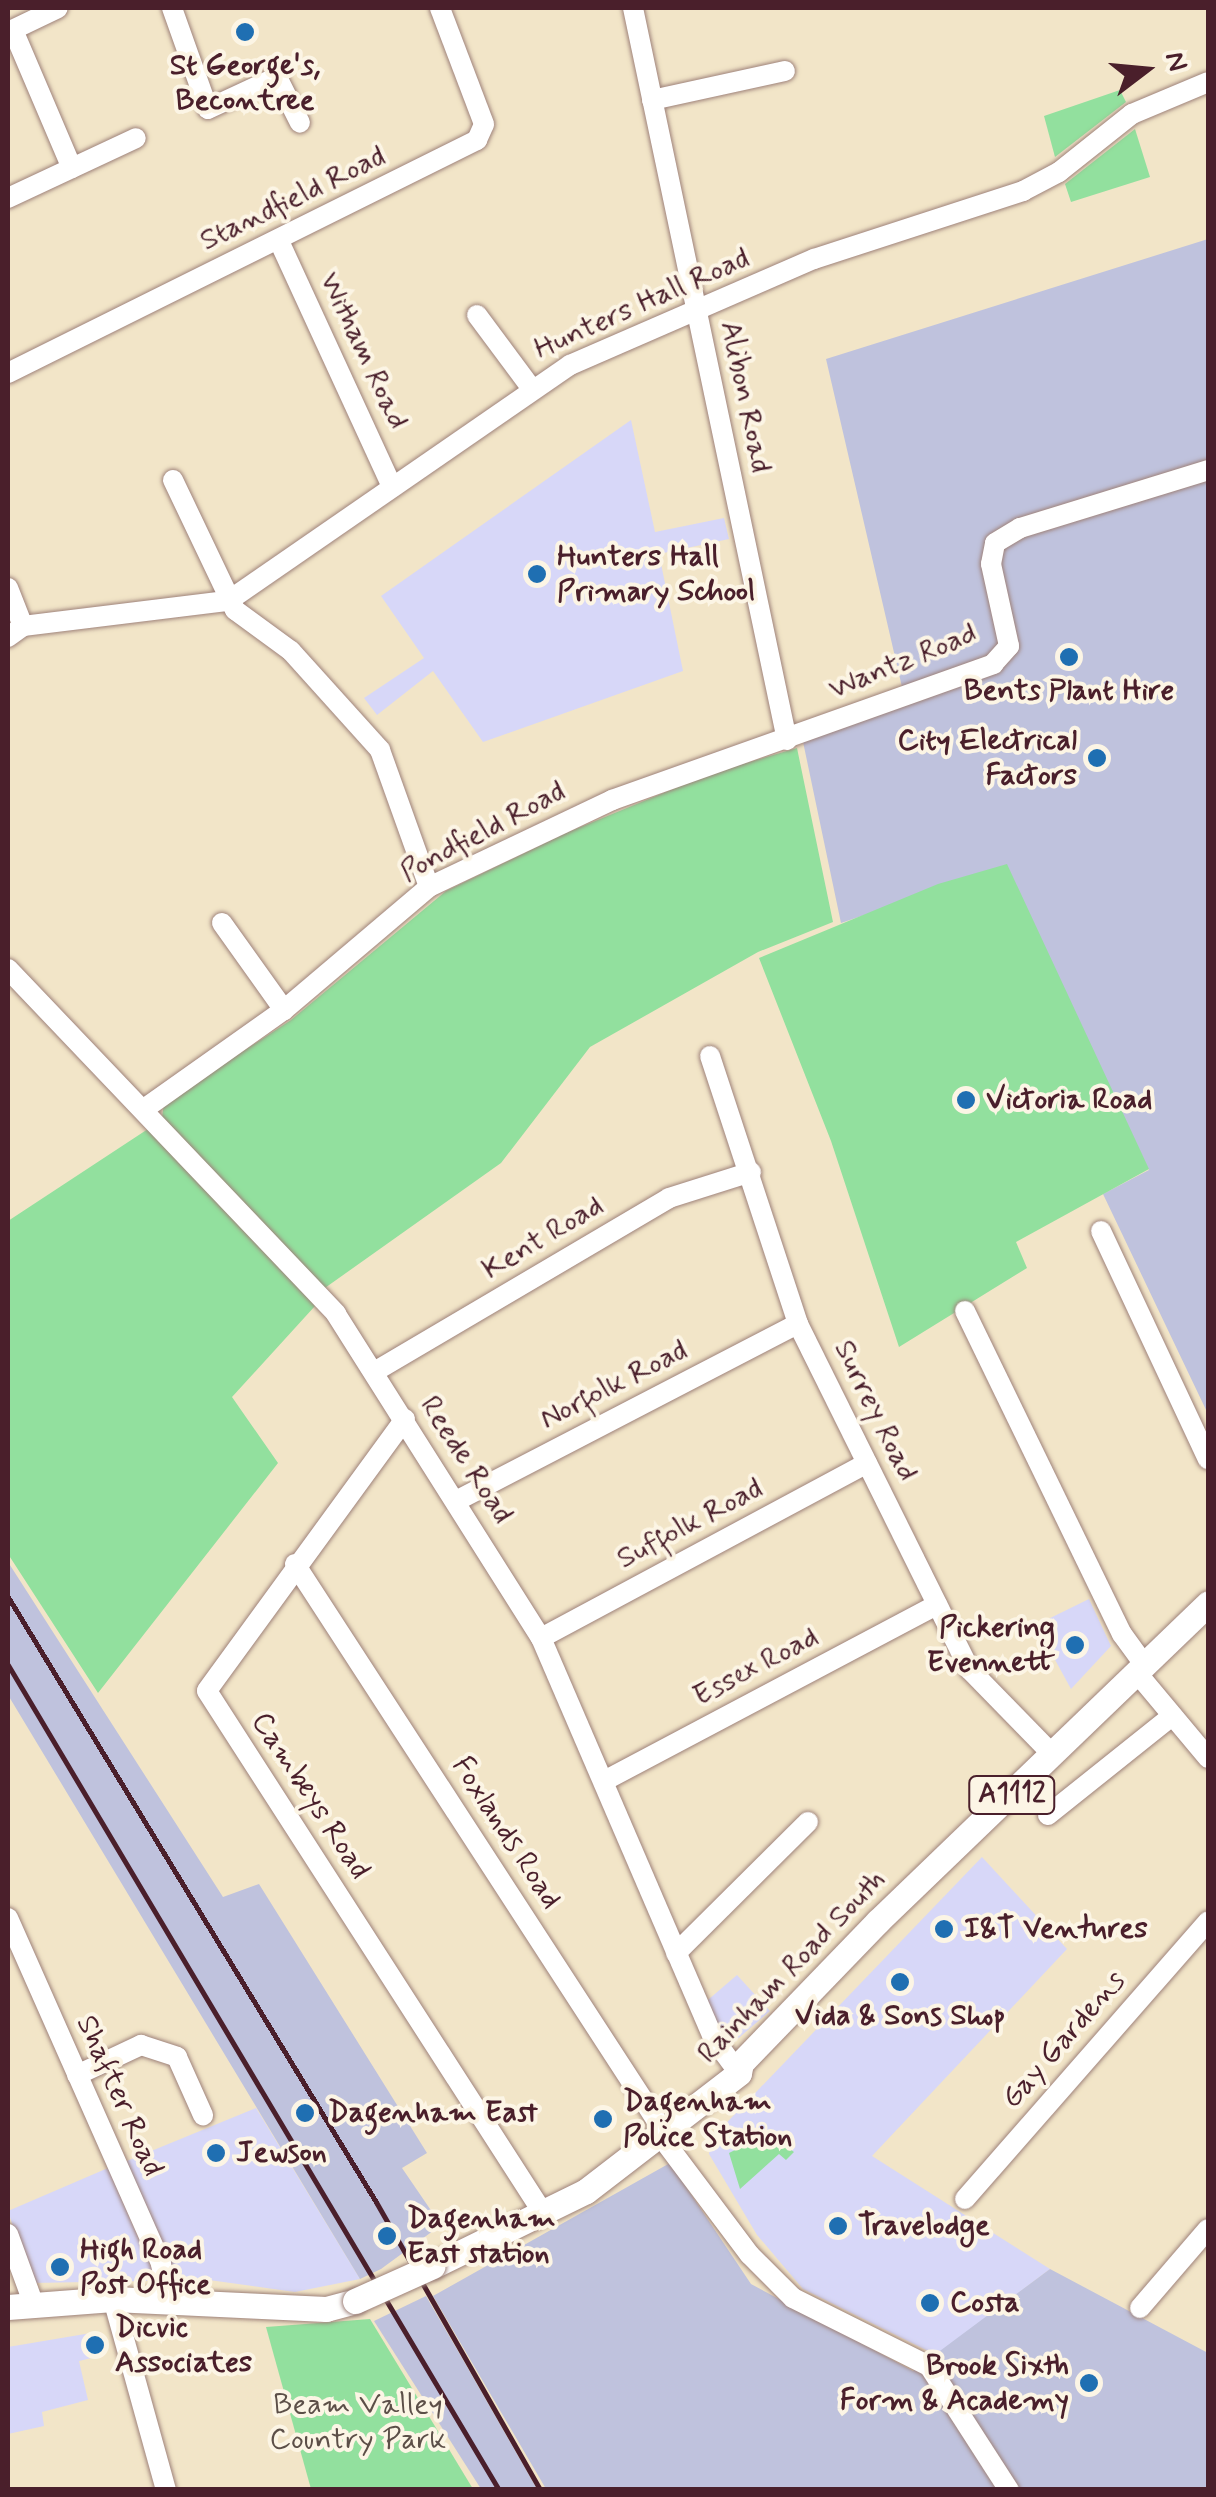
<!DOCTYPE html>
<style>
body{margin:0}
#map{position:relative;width:1216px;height:2497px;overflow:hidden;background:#f2e5c8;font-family:Mynerve,sans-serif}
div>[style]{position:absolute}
.built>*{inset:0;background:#d7d7f8}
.industrial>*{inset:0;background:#bfc2dd}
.green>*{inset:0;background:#92e09e}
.roads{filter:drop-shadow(0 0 2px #9e827a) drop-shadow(0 0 2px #9e827a)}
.minor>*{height:20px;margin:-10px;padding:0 10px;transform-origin:10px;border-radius:10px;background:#fff}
.major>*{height:25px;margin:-12.5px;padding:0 12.5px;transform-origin:12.5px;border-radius:12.5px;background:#fff}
.rail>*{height:5px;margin:-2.5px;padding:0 2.5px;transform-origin:2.5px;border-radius:2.5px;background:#4a1f2b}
.bridges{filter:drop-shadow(0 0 2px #9e827a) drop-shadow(0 0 2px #9e827a)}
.major-bridge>*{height:25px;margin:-12.5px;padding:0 12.5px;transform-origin:12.5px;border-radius:12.5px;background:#fff}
.dots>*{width:28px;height:28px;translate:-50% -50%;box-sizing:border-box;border:5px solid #fcf5e5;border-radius:50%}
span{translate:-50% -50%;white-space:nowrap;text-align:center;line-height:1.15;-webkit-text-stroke:8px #fcf5e5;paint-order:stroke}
.shield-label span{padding:2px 8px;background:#fcf5e5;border:2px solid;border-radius:8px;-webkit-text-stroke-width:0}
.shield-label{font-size:28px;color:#4a1f2b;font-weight:700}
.poi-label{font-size:30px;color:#4a1f2b;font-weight:700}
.left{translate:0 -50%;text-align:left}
.right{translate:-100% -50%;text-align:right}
.street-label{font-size:30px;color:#4a1f2b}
.park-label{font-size:30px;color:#5c4f48}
.frame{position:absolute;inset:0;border:10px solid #4a1f2b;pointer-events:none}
.north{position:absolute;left:1096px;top:20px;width:100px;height:100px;-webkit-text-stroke:8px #fcf5e5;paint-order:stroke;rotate:74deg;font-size:28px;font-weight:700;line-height:40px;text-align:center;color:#4a1f2b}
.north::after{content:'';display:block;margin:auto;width:35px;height:45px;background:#4a1f2b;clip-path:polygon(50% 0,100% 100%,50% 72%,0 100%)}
</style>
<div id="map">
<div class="built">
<i style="clip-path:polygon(631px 420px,655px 532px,724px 518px,729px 539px,659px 554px,683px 671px,483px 742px,433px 671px,377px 715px,364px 698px,424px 658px,381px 596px)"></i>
<i style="clip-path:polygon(1089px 1599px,1111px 1646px,1071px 1689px,1036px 1625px)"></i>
<i style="clip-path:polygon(982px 1857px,1067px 1949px,872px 2156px,1050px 2269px,936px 2355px,803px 2289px,757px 2235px,709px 2154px,711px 2139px)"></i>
<i style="clip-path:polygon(737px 1975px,770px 2011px,727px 2048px,702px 2005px)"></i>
<i style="clip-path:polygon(256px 2108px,360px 2279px,295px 2292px,173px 2275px,122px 2163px)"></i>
<i style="clip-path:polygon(108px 2168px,152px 2269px,147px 2281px,31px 2283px,8px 2211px)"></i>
<i style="clip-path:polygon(91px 2333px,99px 2336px,104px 2355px,79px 2361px,88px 2400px,42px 2412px,44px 2426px,8px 2434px,8px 2347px)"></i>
</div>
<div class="industrial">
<i style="clip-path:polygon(1208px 239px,1208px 1414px,1103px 1194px,1149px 1170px,1006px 867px,841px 923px,802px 737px,902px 687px,826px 359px)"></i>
<i style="clip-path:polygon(8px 1562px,223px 1897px,259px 1884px,427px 2153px,402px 2168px,441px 2225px,381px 2269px,360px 2279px,8px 1695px)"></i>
<i style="clip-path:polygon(670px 2163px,751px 2284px,913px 2371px,1050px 2269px,1208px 2353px,1208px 2489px,546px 2489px,433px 2296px)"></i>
<i style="clip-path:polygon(426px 2296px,458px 2351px,537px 2489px,481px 2489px,374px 2321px)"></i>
</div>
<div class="green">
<i style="clip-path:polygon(1120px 90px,1126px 102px,1055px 157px,1044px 116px)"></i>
<i style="clip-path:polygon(1135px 129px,1150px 177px,1071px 202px,1065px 184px)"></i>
<i style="clip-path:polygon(797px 748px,833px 922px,758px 952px,590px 1047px,501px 1163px,315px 1295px,161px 1125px,164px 1103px,291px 1020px,446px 891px,566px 833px,712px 773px)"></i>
<i style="clip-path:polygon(1007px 864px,1149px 1169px,1016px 1242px,1027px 1268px,899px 1347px,831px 1141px,759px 958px,938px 884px)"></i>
<i style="clip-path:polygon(151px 1127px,315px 1306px,232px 1397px,278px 1463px,98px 1693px,8px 1554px,8px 1221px)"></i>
<i style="clip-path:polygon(769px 2133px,794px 2152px,786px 2160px,779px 2154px,740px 2189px,729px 2153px)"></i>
<i style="clip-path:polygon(370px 2319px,473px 2489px,311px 2489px,266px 2327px)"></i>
</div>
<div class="roads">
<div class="minor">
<i style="left:172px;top:8px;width:107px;rotate:70.4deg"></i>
<i style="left:208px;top:109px;width:76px;rotate:-24.9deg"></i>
<i style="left:277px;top:77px;width:51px;rotate:63.4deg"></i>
<i style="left:633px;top:8px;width:748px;rotate:78.12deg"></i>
<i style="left:13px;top:30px;width:150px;rotate:66.9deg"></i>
<i style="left:8px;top:32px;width:55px;rotate:-25.6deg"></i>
<i style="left:652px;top:100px;width:136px;rotate:-12.3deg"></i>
<i style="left:8px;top:198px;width:141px;rotate:-25.1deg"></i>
<i style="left:279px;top:241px;width:271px;rotate:65.3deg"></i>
<i style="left:477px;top:315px;width:92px;rotate:53.4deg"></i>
<i style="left:8px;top:373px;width:524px;rotate:-26.42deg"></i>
<i style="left:477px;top:140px;width:17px;rotate:-66deg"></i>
<i style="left:484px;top:124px;width:124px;rotate:-110.8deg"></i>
<i style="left:173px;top:480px;width:144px;rotate:64.5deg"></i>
<i style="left:235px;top:610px;width:69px;rotate:36.2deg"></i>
<i style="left:291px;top:651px;width:133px;rotate:48deg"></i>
<i style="left:380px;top:750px;width:145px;rotate:70.3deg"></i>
<i style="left:8px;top:588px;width:41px;rotate:68.5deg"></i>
<i style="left:8px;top:637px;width:19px;rotate:-36deg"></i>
<i style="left:23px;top:626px;width:207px;rotate:-7deg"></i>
<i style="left:228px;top:601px;width:416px;rotate:-34.6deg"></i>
<i style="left:570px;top:365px;width:266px;rotate:-23.5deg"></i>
<i style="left:814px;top:259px;width:220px;rotate:-18deg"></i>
<i style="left:1023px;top:191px;width:41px;rotate:-27.8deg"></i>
<i style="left:1059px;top:172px;width:93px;rotate:-38.5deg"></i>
<i style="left:1132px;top:114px;width:82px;rotate:-22.8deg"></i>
<i style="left:222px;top:923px;width:107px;rotate:54.5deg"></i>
<i style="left:8px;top:969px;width:476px;rotate:46.4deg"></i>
<i style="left:336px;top:1314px;width:383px;rotate:57.7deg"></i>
<i style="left:541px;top:1638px;width:435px;rotate:66.7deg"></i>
<i style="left:713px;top:2038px;width:44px;rotate:53.4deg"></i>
<i style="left:710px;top:1056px;width:282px;rotate:71.8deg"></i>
<i style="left:798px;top:1324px;width:386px;rotate:63.6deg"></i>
<i style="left:970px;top:1670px;width:119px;rotate:45.7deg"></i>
<i style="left:144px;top:1109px;width:171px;rotate:-35.3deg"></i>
<i style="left:284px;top:1010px;width:190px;rotate:-40.3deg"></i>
<i style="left:429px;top:887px;width:203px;rotate:-25.4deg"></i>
<i style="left:612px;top:800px;width:405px;rotate:-19.6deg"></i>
<i style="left:993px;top:664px;width:24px;rotate:-48deg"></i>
<i style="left:1009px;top:646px;width:84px;rotate:-102.4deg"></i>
<i style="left:991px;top:564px;width:21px;rotate:-79deg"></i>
<i style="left:995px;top:543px;width:29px;rotate:-31deg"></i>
<i style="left:1020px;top:528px;width:197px;rotate:-17.1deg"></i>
<i style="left:1101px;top:1231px;width:252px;rotate:64.9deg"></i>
<i style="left:965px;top:1311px;width:359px;rotate:64.1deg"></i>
<i style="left:1122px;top:1634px;width:37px;rotate:54deg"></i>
<i style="left:374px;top:1372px;width:342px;rotate:-30.5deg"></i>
<i style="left:669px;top:1198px;width:86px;rotate:-17.6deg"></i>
<i style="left:405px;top:1419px;width:336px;rotate:126.1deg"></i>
<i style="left:207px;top:1691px;width:624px;rotate:57.23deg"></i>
<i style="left:458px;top:1500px;width:383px;rotate:-27.4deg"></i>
<i style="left:295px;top:1564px;width:681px;rotate:56.99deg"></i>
<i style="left:541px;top:1638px;width:370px;rotate:-28.2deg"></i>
<i style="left:1137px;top:1673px;width:111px;rotate:50.1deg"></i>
<i style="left:604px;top:1781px;width:377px;rotate:-27.9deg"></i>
<i style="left:1048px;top:1815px;width:159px;rotate:-38.6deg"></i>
<i style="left:8px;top:1918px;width:378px;rotate:66.1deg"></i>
<i style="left:161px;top:2264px;width:38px;rotate:79deg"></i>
<i style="left:676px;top:1953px;width:186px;rotate:-44.8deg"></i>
<i style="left:77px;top:2075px;width:71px;rotate:-25.1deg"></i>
<i style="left:141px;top:2045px;width:38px;rotate:18deg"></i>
<i style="left:177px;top:2057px;width:64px;rotate:65.9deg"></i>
<i style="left:662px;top:2138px;width:146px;rotate:53.1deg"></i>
<i style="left:750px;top:2255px;width:61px;rotate:45deg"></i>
<i style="left:793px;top:2298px;width:152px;rotate:26.6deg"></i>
<i style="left:929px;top:2366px;width:148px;rotate:57.2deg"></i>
<i style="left:965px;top:2199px;width:369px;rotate:-48.8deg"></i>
<i style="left:8px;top:2234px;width:76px;rotate:69.9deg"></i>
<i style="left:113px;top:2299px;width:198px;rotate:74.5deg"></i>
<i style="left:1140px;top:2308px;width:104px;rotate:-49.3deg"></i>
</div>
<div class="major">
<i style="left:433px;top:2266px;width:170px;rotate:-26.1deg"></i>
<i style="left:586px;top:2191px;width:193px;rotate:-37.6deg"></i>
<i style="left:739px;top:2073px;width:10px;rotate:-79deg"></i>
<i style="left:741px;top:2063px;width:197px;rotate:-46deg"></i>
<i style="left:878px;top:1921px;width:458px;rotate:-43.9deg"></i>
<i style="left:8px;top:2307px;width:105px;rotate:-4.4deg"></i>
<i style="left:113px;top:2299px;width:213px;rotate:2.7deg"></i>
<i style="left:326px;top:2309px;width:30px;rotate:-15deg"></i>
</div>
</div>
<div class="rail">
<i style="left:8px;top:1597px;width:708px;rotate:58.69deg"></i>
<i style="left:376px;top:2202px;width:331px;rotate:60.3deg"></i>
<i style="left:8px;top:1665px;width:960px;rotate:59.24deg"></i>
</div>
<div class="bridges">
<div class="major-bridge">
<i style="left:355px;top:2301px;width:85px;rotate:-24.2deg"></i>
</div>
</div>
<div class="dots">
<i style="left:245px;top:32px;background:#1f6fb2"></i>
<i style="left:537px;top:574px;background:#1f6fb2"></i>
<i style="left:1069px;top:657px;background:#1f6fb2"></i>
<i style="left:1097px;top:758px;background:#1f6fb2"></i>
<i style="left:966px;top:1100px;background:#1f6fb2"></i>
<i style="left:1075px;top:1645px;background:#1f6fb2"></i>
<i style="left:944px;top:1929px;background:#1f6fb2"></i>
<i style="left:900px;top:1982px;background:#1f6fb2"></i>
<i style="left:305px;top:2113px;background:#1f6fb2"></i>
<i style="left:603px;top:2119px;background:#1f6fb2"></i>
<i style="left:216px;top:2153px;background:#1f6fb2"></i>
<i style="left:838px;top:2226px;background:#1f6fb2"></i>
<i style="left:387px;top:2236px;background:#1f6fb2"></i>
<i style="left:60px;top:2267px;background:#1f6fb2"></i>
<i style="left:930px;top:2303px;background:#1f6fb2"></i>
<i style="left:95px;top:2345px;background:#1f6fb2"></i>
<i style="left:1089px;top:2383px;background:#1f6fb2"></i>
</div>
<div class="shield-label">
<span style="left:1012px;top:1795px">A1112</span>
</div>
<div class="poi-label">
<span style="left:245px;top:83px">St George's,<br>Becontree</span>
<span class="left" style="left:557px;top:574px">Hunters Hall<br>Primary School</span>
<span style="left:1069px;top:691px">Bents Plant Hire</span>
<span class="right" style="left:1077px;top:758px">City Electrical<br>Factors</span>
<span class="left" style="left:986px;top:1100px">Victoria Road</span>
<span class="right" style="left:1055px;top:1645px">Pickering<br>Evennett</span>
<span class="left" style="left:964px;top:1929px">I&amp;T Ventures</span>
<span style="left:900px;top:2016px">Vida &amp; Sons Shop</span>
<span class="left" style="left:623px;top:2119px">Dagenham<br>Police Station</span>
<span class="left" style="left:328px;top:2113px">Dagenham East</span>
<span class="left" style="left:236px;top:2153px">Jewson</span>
<span class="left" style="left:407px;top:2236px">Dagenham<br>East station</span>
<span class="left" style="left:858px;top:2226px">Travelodge</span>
<span class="left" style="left:80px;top:2267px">High Road<br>Post Office</span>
<span class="left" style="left:950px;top:2303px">Costa</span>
<span class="left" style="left:115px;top:2345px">Dicvic<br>Associates</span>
<span class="right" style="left:1069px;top:2383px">Brook Sixth<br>Form &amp; Academy</span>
</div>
<div class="street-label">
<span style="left:293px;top:199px;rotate:-26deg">Standfield Road</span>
<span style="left:642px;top:304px;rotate:-24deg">Hunters Hall Road</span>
<span style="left:363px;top:351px;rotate:65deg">Witham Road</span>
<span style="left:745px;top:397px;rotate:78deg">Alibon Road</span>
<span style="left:903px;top:662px;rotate:-22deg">Wantz Road</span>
<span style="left:483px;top:832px;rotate:-28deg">Pondfield Road</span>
<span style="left:543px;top:1238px;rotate:-31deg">Kent Road</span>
<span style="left:614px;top:1385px;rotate:-27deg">Norfolk Road</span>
<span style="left:875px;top:1411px;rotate:64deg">Surrey Road</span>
<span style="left:466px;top:1460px;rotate:57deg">Reede Road</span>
<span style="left:690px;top:1524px;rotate:-28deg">Suffolk Road</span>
<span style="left:756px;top:1667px;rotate:-28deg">Essex Road</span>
<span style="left:310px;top:1796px;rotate:57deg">Cambeys Road</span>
<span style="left:506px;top:1833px;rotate:57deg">Foxlands Road</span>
<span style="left:792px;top:1967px;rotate:-46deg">Rainham Road South</span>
<span style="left:1064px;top:2040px;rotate:-49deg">Gay Gardens</span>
<span style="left:119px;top:2096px;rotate:66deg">Shafter Road</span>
</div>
<div class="park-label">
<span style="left:358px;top:2422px">Beam Valley<br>Country Park</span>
</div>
<div class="frame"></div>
<div class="north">N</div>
</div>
